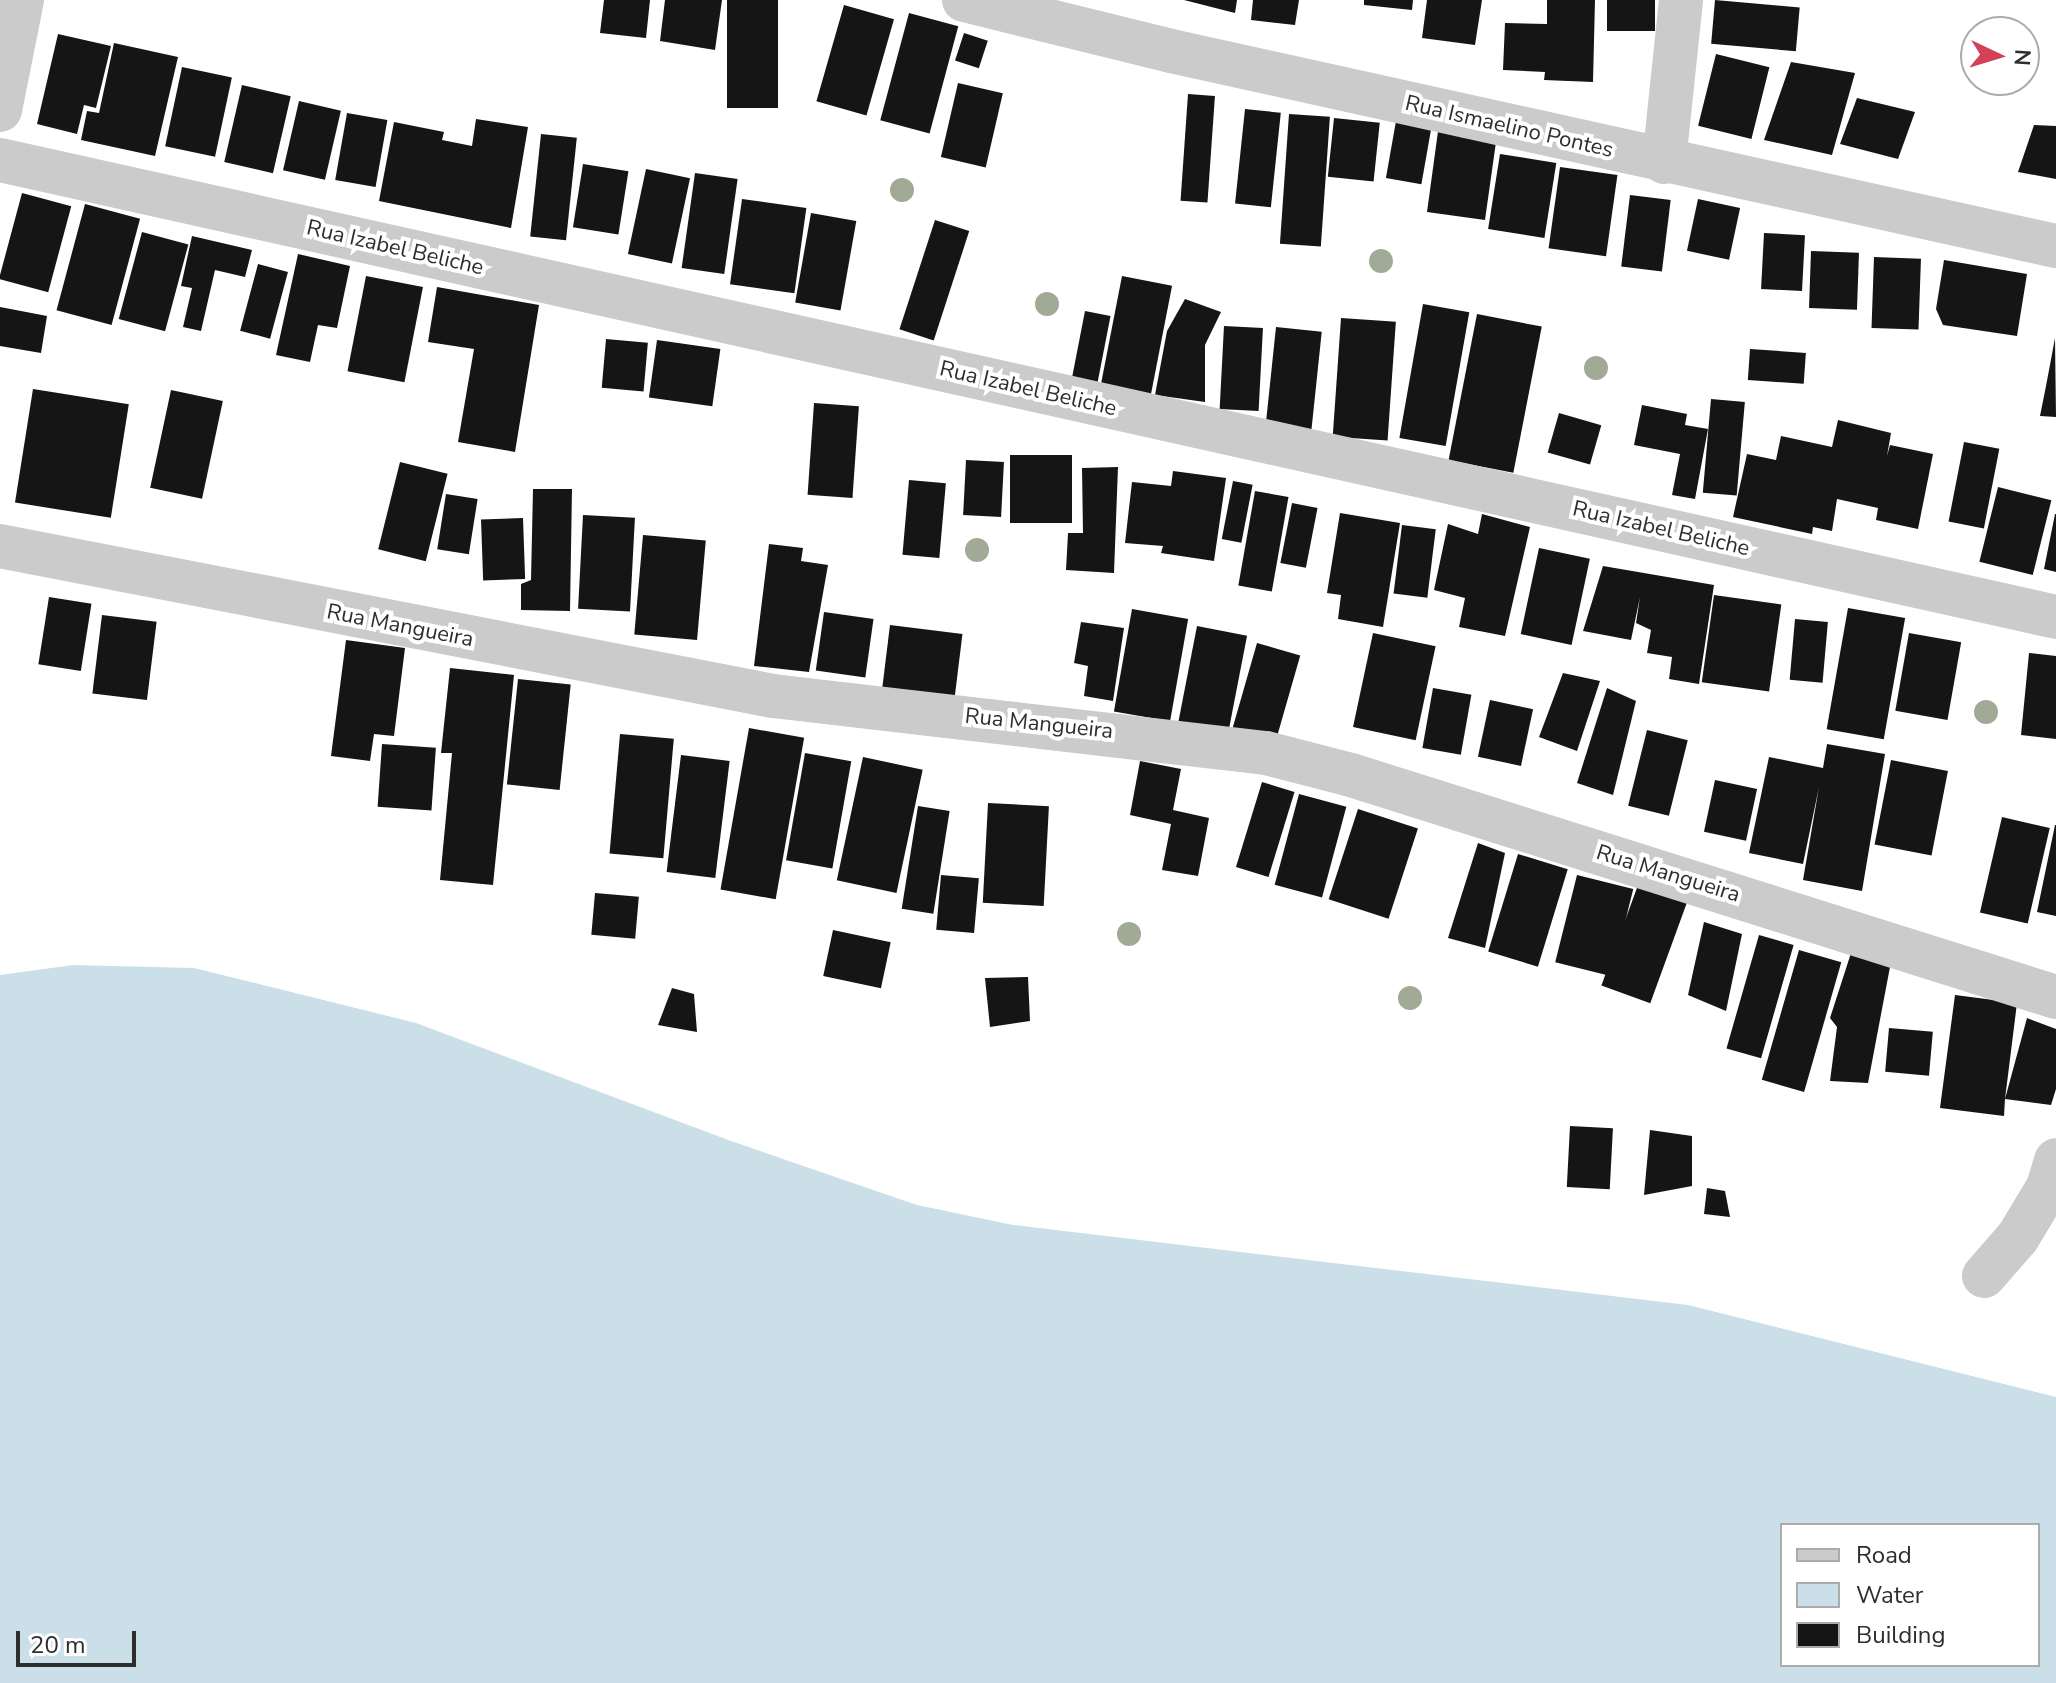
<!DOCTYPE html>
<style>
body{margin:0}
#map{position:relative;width:2056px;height:1683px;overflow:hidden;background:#fff;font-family:"Nunito Sans",sans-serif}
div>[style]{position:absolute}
.water>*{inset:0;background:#cbdfe8}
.building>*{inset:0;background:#151515;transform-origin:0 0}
.minor>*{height:44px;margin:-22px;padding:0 22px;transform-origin:22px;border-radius:22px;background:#cbcbcb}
.trees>*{width:24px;height:24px;margin:-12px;border-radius:50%;background:#a1aa96}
span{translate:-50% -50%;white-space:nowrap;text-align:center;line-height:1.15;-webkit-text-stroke:8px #fff;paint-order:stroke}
.street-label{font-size:22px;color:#2e2e2e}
.legend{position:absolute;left:1780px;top:1523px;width:260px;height:144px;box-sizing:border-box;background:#fff;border:2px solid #ababab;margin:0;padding:10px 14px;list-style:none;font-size:24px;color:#2e2e2e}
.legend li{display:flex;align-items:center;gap:16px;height:40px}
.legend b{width:40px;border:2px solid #ababab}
.north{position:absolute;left:1960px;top:16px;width:80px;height:80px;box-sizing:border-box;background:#fff;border:2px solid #ababab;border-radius:50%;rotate:94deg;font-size:22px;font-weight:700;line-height:32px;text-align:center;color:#2e2e2e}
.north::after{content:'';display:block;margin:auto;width:28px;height:36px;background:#d44156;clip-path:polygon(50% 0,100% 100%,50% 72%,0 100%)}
.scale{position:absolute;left:16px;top:1631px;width:120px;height:36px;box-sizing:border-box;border:4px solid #2e2e2e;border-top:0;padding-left:10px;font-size:24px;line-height:28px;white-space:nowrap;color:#2e2e2e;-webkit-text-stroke:6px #fff;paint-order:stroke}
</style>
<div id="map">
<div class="water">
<i style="clip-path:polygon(evenodd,73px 965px,194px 968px,416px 1023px,731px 1141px,917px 1205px,1013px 1225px,1688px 1305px,2056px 1397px,2056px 1683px,0 1683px,0 975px,73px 965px,1782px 1525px,2038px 1525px,2038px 1665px,1782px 1665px,1782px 1525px)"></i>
</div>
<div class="building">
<i style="clip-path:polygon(604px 0,650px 0,646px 38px,600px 33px)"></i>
<i style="clip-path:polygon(665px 0,722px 0,715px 50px,660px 41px)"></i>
<i style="left:727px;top:0;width:51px;height:108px"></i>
<i style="clip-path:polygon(1184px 0,1237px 0,1235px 13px)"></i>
<i style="clip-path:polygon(1253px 0,1299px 0,1295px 25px,1251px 20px)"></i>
<i style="clip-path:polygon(1364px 0,1413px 0,1412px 10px,1364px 5px)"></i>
<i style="clip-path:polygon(1427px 0,1482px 0,1475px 45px,1422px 38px)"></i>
<i style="clip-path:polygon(1547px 0,1595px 0,1593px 82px,1544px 80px,1545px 72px,1503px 70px,1505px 23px,1547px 24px)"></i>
<i style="left:1607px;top:0;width:48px;height:31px"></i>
<i style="left:1715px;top:0;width:85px;height:44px;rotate:5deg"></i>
<i style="left:844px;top:5px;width:52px;height:100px;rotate:16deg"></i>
<i style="left:909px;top:13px;width:51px;height:111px;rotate:15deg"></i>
<i style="left:964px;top:33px;width:25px;height:29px;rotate:18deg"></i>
<i style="clip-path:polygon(58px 34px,111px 46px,96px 108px,84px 105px,77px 134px,37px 124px)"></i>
<i style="clip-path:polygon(114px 43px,178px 57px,155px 156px,81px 140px,87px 111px,99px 113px)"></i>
<i style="left:1716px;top:54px;width:55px;height:74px;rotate:14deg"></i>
<i style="clip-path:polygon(1791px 62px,1855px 73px,1832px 155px,1764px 140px)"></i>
<i style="left:182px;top:67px;width:51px;height:81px;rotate:12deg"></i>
<i style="left:958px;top:83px;width:46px;height:76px;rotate:13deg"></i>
<i style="left:242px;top:85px;width:50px;height:79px;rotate:13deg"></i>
<i style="left:1188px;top:94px;width:27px;height:107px;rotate:4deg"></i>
<i style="clip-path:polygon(1857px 98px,1915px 112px,1898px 159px,1840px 144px)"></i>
<i style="left:299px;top:101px;width:43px;height:71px;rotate:13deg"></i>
<i style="left:1245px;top:109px;width:36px;height:95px;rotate:6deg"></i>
<i style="left:347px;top:113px;width:41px;height:68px;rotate:10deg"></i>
<i style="left:1289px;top:114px;width:41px;height:130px;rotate:4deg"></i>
<i style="left:1334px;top:118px;width:46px;height:59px;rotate:6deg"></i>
<i style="clip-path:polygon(476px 119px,528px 127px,511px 228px,379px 201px,394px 122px,444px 132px,442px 140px,472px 146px)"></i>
<i style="left:1396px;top:121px;width:36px;height:58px;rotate:10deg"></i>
<i style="clip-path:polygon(1439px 124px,1461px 127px,1460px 137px,1496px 142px,1485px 220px,1427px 212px)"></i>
<i style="clip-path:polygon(2034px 125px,2056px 126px,2056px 179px,2018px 172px)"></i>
<i style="left:541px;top:134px;width:36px;height:103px;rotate:6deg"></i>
<i style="left:1500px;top:154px;width:57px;height:76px;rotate:9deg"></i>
<i style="left:583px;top:164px;width:46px;height:64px;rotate:9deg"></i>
<i style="left:1560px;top:167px;width:58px;height:82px;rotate:8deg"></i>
<i style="left:646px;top:169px;width:45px;height:87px;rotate:12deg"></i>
<i style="left:695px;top:173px;width:43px;height:96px;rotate:8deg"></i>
<i style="left:22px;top:193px;width:51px;height:89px;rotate:15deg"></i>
<i style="left:1630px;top:195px;width:41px;height:72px;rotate:7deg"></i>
<i style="left:742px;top:199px;width:65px;height:86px;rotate:8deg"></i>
<i style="left:1698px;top:199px;width:43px;height:53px;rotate:12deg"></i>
<i style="left:85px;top:204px;width:57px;height:110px;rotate:15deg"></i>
<i style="left:811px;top:213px;width:46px;height:91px;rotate:10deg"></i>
<i style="left:935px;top:220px;width:36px;height:115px;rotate:18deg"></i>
<i style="left:142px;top:232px;width:48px;height:90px;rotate:15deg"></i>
<i style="left:1764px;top:233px;width:41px;height:56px;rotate:3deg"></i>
<i style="clip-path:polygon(192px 236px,252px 250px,245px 277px,215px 270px,201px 331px,183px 327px,192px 288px,181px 286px)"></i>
<i style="left:1811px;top:251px;width:48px;height:57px;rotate:2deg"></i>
<i style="clip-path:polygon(298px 254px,350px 266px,337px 328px,318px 325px,310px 362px,276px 355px)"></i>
<i style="left:1874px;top:257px;width:47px;height:71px;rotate:2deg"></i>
<i style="clip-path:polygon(1944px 260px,2027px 274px,2017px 336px,1943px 325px,1936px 309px)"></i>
<i style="left:258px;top:264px;width:31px;height:69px;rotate:15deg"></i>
<i style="left:366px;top:276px;width:58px;height:97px;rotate:11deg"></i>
<i style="left:1122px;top:276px;width:51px;height:118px;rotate:11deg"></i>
<i style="clip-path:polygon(437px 287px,539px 305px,515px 452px,458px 442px,474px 349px,428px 342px)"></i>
<i style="clip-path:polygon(1185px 299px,1221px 312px,1205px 345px,1205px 402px,1155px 395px,1167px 331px)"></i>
<i style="left:1423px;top:304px;width:47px;height:136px;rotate:10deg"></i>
<i style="clip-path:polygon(0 307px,47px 316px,41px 353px,0 346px)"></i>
<i style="left:1085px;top:311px;width:26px;height:75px;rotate:11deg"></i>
<i style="left:1477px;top:314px;width:66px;height:149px;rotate:11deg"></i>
<i style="left:1341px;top:318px;width:55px;height:119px;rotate:4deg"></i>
<i style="left:1224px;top:326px;width:39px;height:83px;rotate:3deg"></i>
<i style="left:1276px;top:327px;width:46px;height:98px;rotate:6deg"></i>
<i style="clip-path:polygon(2055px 338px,2056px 417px,2040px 416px,2046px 386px)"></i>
<i style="left:606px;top:339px;width:42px;height:49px;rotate:5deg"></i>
<i style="left:657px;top:340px;width:64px;height:58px;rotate:8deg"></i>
<i style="left:1750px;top:349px;width:56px;height:31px;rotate:4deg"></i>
<i style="left:33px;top:389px;width:97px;height:115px;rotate:9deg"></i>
<i style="left:171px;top:390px;width:53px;height:100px;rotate:12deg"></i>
<i style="left:1711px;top:399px;width:34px;height:94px;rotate:5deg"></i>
<i style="left:814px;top:403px;width:45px;height:92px;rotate:4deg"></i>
<i style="clip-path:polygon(1642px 405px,1687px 414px,1685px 425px,1708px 429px,1695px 499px,1672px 495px,1680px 454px,1634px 445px)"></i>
<i style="left:1559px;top:413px;width:44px;height:41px;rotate:16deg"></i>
<i style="clip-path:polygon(1838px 420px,1891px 433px,1887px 456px,1890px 445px,1933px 454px,1918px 529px,1876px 520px,1878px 508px,1837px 499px,1832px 531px,1813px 527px,1812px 534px,1733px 517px,1747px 454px,1776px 460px,1781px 436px,1832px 447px)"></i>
<i style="left:1964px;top:442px;width:36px;height:81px;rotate:11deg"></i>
<i style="left:1010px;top:455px;width:62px;height:68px"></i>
<i style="left:966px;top:460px;width:38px;height:55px;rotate:3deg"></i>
<i style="left:400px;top:462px;width:49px;height:90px;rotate:14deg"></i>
<i style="clip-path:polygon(1118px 467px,1114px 573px,1066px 570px,1068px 533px,1083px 533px,1082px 468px)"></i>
<i style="clip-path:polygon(1173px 471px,1226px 478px,1214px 561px,1161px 553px,1163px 546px,1125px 543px,1132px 482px,1171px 486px)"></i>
<i style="left:909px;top:480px;width:37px;height:75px;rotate:5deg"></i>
<i style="left:1233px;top:481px;width:20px;height:59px;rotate:11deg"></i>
<i style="left:1998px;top:487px;width:55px;height:77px;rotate:14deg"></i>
<i style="clip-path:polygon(533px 489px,572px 489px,570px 611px,521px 610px,521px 584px,531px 580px)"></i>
<i style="left:1255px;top:491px;width:34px;height:96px;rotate:10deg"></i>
<i style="left:446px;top:494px;width:32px;height:56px;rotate:9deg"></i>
<i style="left:1292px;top:503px;width:26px;height:61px;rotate:11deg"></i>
<i style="clip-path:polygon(1340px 513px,1400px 523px,1383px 627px,1338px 619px,1341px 595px,1327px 593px)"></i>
<i style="clip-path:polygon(1482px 514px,1530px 527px,1505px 636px,1459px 627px,1465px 598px,1434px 590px,1448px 524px,1478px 534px)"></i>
<i style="clip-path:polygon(2055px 514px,2056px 514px,2056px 572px,2044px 569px)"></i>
<i style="left:583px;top:515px;width:52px;height:94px;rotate:3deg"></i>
<i style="left:523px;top:518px;width:61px;height:42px;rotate:88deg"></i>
<i style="left:1402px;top:525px;width:34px;height:69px;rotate:7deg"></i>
<i style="left:643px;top:535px;width:63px;height:100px;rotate:5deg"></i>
<i style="clip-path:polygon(769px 544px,803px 548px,801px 561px,828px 565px,809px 672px,754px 666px)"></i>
<i style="left:1539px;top:548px;width:52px;height:88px;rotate:12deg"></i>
<i style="clip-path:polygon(1603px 566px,1714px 585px,1699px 684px,1669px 679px,1672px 657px,1647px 653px,1651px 630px,1636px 623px,1640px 597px,1631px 640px,1583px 631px)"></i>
<i style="left:1714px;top:595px;width:68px;height:88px;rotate:8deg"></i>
<i style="left:49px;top:597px;width:43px;height:68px;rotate:9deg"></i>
<i style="left:1848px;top:608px;width:58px;height:123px;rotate:10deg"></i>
<i style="left:1132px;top:609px;width:57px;height:104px;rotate:10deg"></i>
<i style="left:824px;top:612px;width:50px;height:59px;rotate:8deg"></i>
<i style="left:102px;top:615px;width:55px;height:79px;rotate:7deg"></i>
<i style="left:1795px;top:619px;width:33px;height:61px;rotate:5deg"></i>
<i style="clip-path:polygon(1081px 622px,1124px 628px,1113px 701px,1084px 696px,1088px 666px,1074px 663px)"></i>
<i style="left:890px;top:625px;width:73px;height:63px;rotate:7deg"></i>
<i style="left:1197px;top:626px;width:51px;height:98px;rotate:11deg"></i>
<i style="left:1373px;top:633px;width:64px;height:96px;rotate:12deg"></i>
<i style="left:1909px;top:633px;width:53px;height:79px;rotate:10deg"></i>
<i style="clip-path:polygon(346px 640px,405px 648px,394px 736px,374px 734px,370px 761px,331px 756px)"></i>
<i style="left:1257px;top:643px;width:45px;height:90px;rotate:16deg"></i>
<i style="clip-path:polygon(2029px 653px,2056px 656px,2056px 739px,2021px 735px)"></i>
<i style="clip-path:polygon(450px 668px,514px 675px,493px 885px,440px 880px,452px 753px,441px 753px)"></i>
<i style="clip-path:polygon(1563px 673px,1600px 681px,1577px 751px,1539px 737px)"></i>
<i style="left:518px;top:679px;width:53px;height:106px;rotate:6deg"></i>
<i style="left:1433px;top:688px;width:39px;height:61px;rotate:10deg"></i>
<i style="clip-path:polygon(1607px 688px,1636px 701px,1613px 795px,1577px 783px)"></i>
<i style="left:1490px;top:700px;width:44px;height:58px;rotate:12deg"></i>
<i style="left:749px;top:728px;width:56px;height:164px;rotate:10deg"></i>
<i style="left:1647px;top:730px;width:42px;height:78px;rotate:14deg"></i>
<i style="left:620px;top:734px;width:54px;height:120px;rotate:5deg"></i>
<i style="left:382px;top:744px;width:54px;height:63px;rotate:4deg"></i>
<i style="clip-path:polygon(1827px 744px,1885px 754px,1862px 891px,1803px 880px,1819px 787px,1803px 864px,1749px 853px,1769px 757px,1823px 768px)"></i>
<i style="left:805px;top:753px;width:47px;height:109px;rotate:10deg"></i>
<i style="left:681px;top:755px;width:49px;height:118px;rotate:7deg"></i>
<i style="left:863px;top:757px;width:61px;height:126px;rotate:12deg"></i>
<i style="left:1891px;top:760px;width:58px;height:86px;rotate:11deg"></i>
<i style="clip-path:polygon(1140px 761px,1181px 769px,1173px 810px,1209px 818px,1198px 876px,1162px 870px,1171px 824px,1130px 815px)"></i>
<i style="left:1715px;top:780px;width:43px;height:53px;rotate:12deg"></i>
<i style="left:1262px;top:782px;width:34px;height:89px;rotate:17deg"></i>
<i style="left:1299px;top:794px;width:49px;height:94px;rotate:15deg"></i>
<i style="left:988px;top:803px;width:61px;height:100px;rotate:3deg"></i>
<i style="left:918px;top:806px;width:32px;height:104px;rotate:9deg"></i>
<i style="left:1358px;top:809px;width:63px;height:95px;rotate:18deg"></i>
<i style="left:2002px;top:817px;width:49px;height:98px;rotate:13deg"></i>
<i style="clip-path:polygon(2055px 825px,2056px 825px,2056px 916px,2037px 912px)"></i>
<i style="clip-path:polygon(1478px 843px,1505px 853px,1485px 948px,1448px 938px)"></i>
<i style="left:1518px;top:854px;width:52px;height:102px;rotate:17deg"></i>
<i style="left:941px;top:875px;width:38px;height:55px;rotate:5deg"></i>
<i style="left:1577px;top:875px;width:58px;height:90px;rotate:14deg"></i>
<i style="left:1638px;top:885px;width:52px;height:107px;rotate:20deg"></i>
<i style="left:595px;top:893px;width:44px;height:42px;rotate:5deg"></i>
<i style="clip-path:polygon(1704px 922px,1742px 934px,1726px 1011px,1688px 995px)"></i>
<i style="left:833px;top:930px;width:59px;height:47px;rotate:12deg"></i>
<i style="left:1759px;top:935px;width:36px;height:118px;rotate:16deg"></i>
<i style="left:1799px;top:950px;width:44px;height:135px;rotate:16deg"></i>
<i style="clip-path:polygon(1851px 953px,1890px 967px,1868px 1083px,1830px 1081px,1837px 1027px,1830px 1018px)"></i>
<i style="clip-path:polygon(1028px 977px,1030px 1021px,990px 1027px,985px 978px)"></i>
<i style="clip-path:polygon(672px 988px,694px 994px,697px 1032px,658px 1025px)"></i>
<i style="clip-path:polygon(1955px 995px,2017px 1003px,2005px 1099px,2027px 1018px,2056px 1029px,2056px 1089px,2051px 1105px,2005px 1099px,2004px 1116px,1940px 1108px)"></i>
<i style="left:1889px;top:1028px;width:44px;height:44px;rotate:5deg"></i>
<i style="left:1570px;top:1126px;width:43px;height:61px;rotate:3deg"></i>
<i style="clip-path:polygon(1650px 1130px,1692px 1136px,1692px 1186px,1644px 1195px)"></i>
<i style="clip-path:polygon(1707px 1188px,1725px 1191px,1730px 1217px,1704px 1214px)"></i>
</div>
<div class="minor">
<i style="left:964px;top:0;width:213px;rotate:13.8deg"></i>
<i style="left:1171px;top:51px;width:906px;rotate:12.43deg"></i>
<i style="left:0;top:110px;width:112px;rotate:-78.7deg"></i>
<i style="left:0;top:160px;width:2106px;rotate:12.53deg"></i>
<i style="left:1664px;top:162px;width:163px;rotate:-84deg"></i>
<i style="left:0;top:546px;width:787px;rotate:10.98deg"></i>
<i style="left:773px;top:696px;width:496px;rotate:6.6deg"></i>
<i style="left:1266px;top:753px;width:88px;rotate:14.5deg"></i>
<i style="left:1351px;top:775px;width:739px;rotate:17.48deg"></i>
<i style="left:1984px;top:1276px;width:52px;rotate:-48.9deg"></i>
<i style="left:2018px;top:1237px;width:58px;rotate:-59deg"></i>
<i style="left:2048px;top:1187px;width:28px;rotate:-73deg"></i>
</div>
<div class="trees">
<i style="left:902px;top:190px"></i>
<i style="left:1381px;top:261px"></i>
<i style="left:1047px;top:304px"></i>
<i style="left:1596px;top:368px"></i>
<i style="left:977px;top:550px"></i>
<i style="left:1986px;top:712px"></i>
<i style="left:1129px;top:934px"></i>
<i style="left:1410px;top:998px"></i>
</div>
<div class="street-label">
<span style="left:1509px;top:127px;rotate:13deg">Rua Ismaelino Pontes</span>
<span style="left:395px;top:248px;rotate:13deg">Rua Izabel Beliche</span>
<span style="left:1028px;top:389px;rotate:13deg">Rua Izabel Beliche</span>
<span style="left:1661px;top:529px;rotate:13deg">Rua Izabel Beliche</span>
<span style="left:400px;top:626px;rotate:11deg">Rua Mangueira</span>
<span style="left:1039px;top:724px;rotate:6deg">Rua Mangueira</span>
<span style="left:1668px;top:874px;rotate:17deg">Rua Mangueira</span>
</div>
<ul class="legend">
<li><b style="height:10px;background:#cbcbcb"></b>Road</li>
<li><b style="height:22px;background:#cbdfe8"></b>Water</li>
<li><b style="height:22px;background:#151515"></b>Building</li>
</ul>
<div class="north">N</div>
<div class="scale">20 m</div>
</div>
